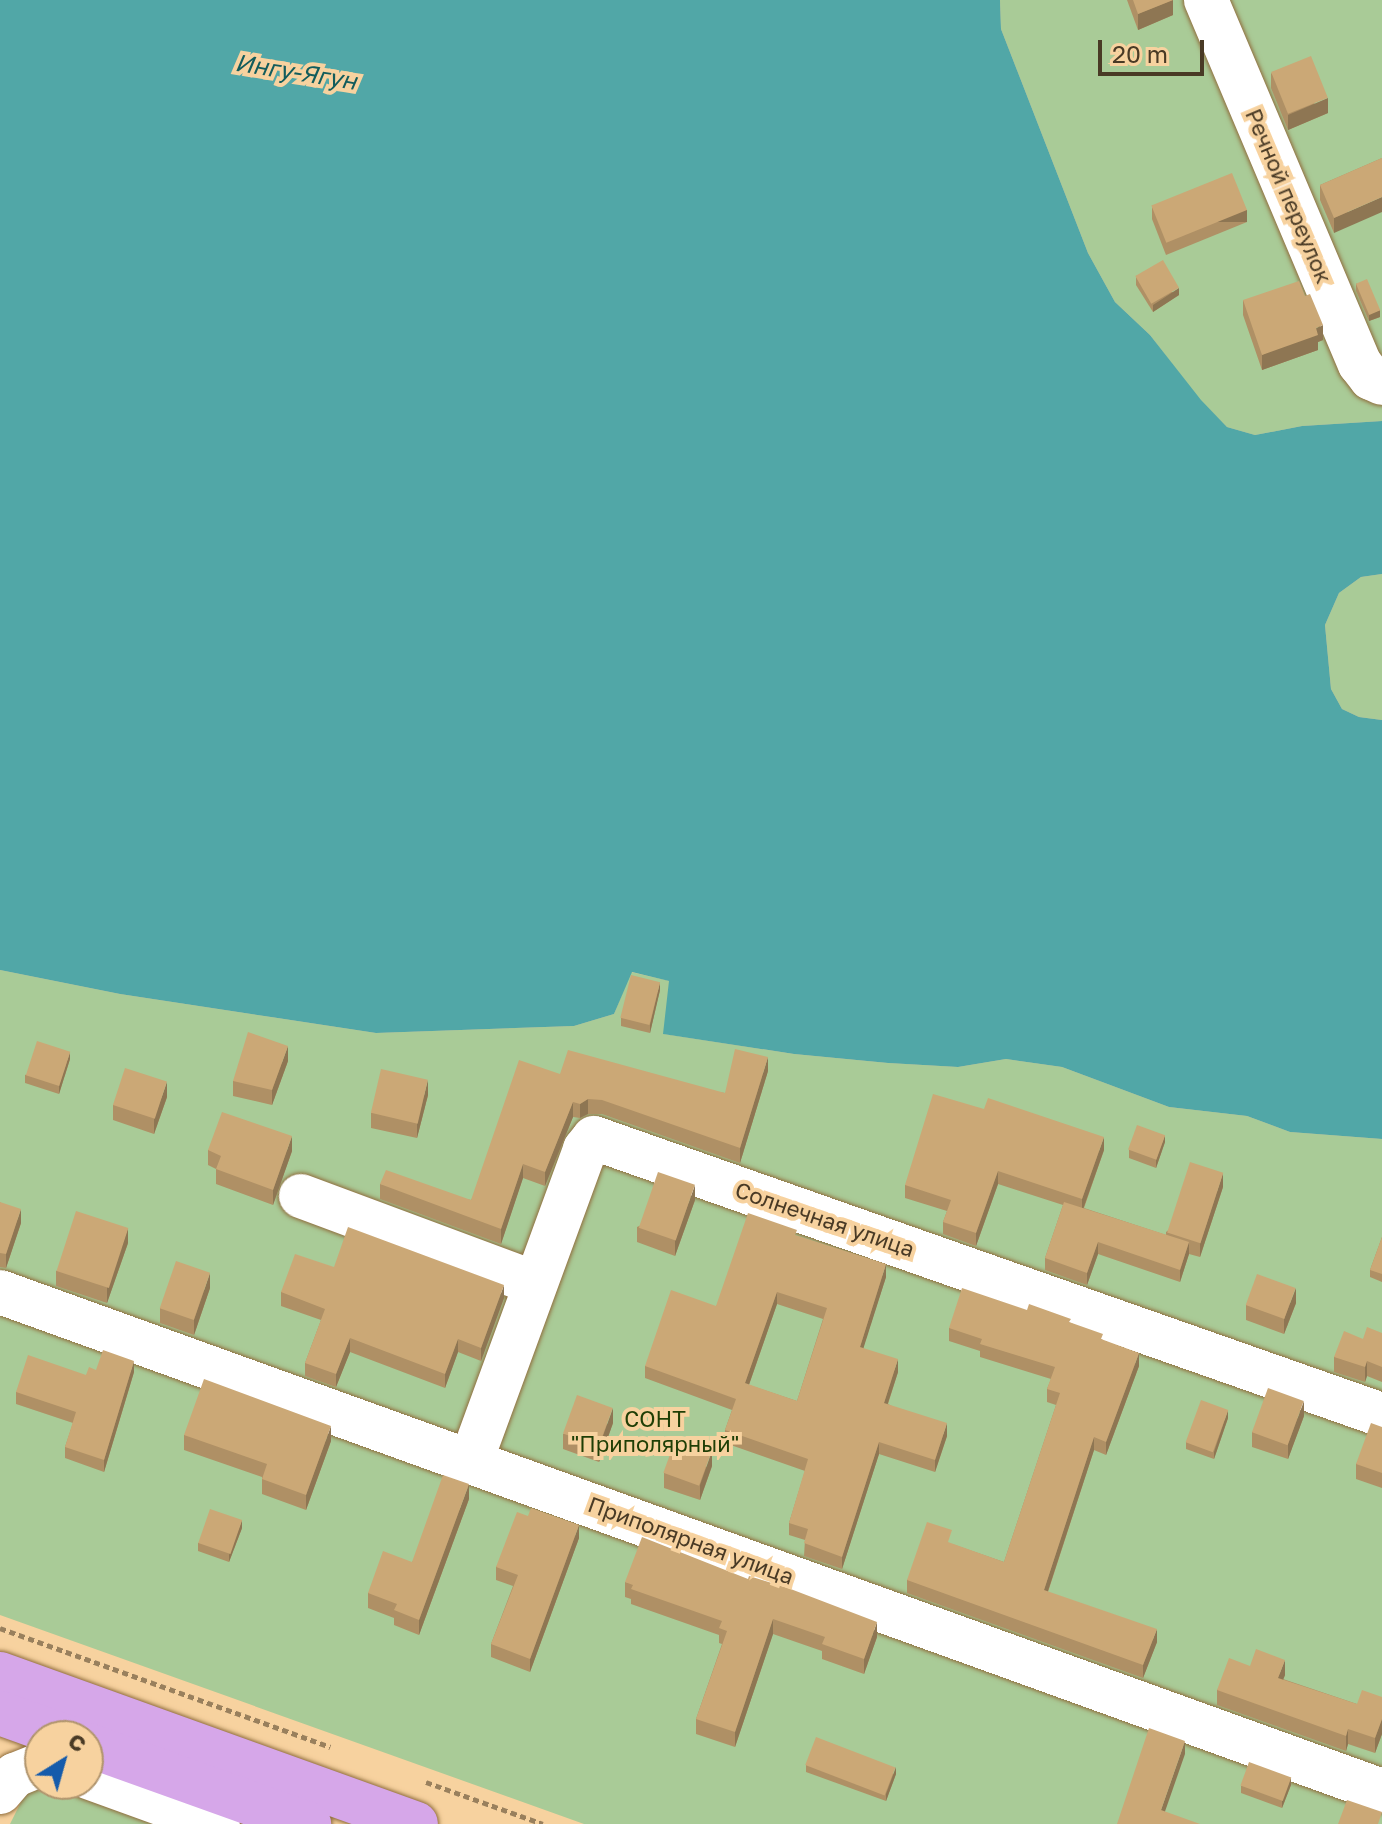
<!DOCTYPE html>
<meta charset="utf-8">
<style>
body{margin:0}
#map{position:relative;width:1382px;height:1824px;overflow:hidden;background:#f7d29f;font-family:"Golos Text",sans-serif}
div>[style]{position:absolute}
.green>*{inset:0;background:#a9cb97}
.water>*{inset:0;background:#51a7a7}
.path>*{height:5px;margin-top:-2.5px;transform-origin:0;background:repeating-linear-gradient(90deg,#99805d 0 6px,transparent 0 10px)}
.roads{filter:drop-shadow(0 0 2px #906e3e) drop-shadow(0 0 2px #906e3e)}
.minor>*{height:44px;margin:-22px;padding:0 22px;transform-origin:22px;border-radius:22px;background:#fff}
.major>*{height:44px;margin:-22px;padding:0 22px;transform-origin:22px;border-radius:22px;background:#d6a7e9}
.wall>*{inset:0;background:#af9065}
.shaded-wall>*{inset:0;background:#8e7653;transform-origin:0 0}
.building>*{inset:0;background:#cba876;transform-origin:0 0}
span{translate:-50% -50%;white-space:nowrap;text-align:center;line-height:1.15;-webkit-text-stroke:8px #f7d29f;paint-order:stroke}
.street-label{font-size:22px;color:#493a25}
.park-label{font-size:22px;color:#1e3e05}
.water-label{font-size:24px;color:#125c5c;font-style:italic}
.north{position:absolute;left:24px;top:1720px;width:80px;height:80px;box-sizing:border-box;background:#f7d29f;border:2px solid #b1956e;border-radius:50%;rotate:37deg;font-size:22px;font-weight:700;line-height:32px;text-align:center;color:#493a25}
.north::after{content:'';display:block;margin:auto;width:28px;height:36px;background:#155bab;clip-path:polygon(50% 0,100% 100%,50% 72%,0 100%)}
.scale{position:absolute;left:1098px;top:40px;width:106px;height:36px;box-sizing:border-box;border:4px solid #493a25;border-top:0;padding-left:10px;font-size:24px;line-height:28px;white-space:nowrap;color:#493a25;-webkit-text-stroke:6px #f7d29f;paint-order:stroke}
</style>
<div id="map">
<div class="green">
<i style="clip-path:polygon(1000px 0,1382px 0,1382px 421px,1302px 426px,1255px 435px,1227px 427px,1200px 400px,1150px 335px,1115px 302px,1088px 253px,1001px 29px)"></i>
<i style="clip-path:polygon(1382px 574px,1382px 720px,1359px 717px,1342px 709px,1331px 689px,1325px 625px,1339px 593px,1361px 577px)"></i>
<i style="clip-path:polygon(0 970px,120px 994px,376px 1033px,574px 1026px,614px 1014px,631px 972px,670px 981px,664px 1034px,794px 1054px,888px 1063px,958px 1067px,1006px 1059px,1062px 1067px,1169px 1107px,1247px 1116px,1290px 1132px,1382px 1139px,1382px 1824px,584px 1824px,0 1615px)"></i>
<i style="clip-path:polygon(42px 1787px,50px 1787px,154px 1824px,10px 1824px,25px 1794px)"></i>
</div>
<div class="water">
<i style="clip-path:polygon(0 0,1000px 0,1001px 29px,1088px 253px,1115px 302px,1150px 335px,1201px 400px,1227px 427px,1255px 435px,1302px 426px,1382px 421px,1382px 574px,1361px 577px,1339px 593px,1325px 625px,1331px 689px,1342px 709px,1359px 717px,1382px 720px,1382px 1139px,1290px 1132px,1247px 1116px,1169px 1107px,1062px 1067px,1006px 1059px,958px 1067px,888px 1063px,794px 1054px,663px 1034px,669px 981px,632px 972px,614px 1014px,574px 1026px,376px 1033px,120px 994px,0 970px)"></i>
</div>
<div class="path">
<i style="left:0;top:1628px;width:351px;rotate:19.8deg"></i>
<i style="left:426px;top:1782px;width:124px;rotate:19.7deg"></i>
</div>
<div class="roads">
<div class="minor">
<i style="left:1206px;top:0;width:395px;rotate:67.1deg"></i>
<i style="left:1360px;top:364px;width:18px;rotate:52deg"></i>
<i style="left:1371px;top:378px;width:12px;rotate:24deg"></i>
<i style="left:301px;top:1196px;width:250px;rotate:20.4deg"></i>
<i style="left:0;top:1292px;width:1469px;rotate:19.85deg"></i>
<i style="left:471px;top:1461px;width:332px;rotate:-69.9deg"></i>
<i style="left:585px;top:1149px;width:14px;rotate:-51deg"></i>
<i style="left:594px;top:1138px;width:835px;rotate:19.37deg"></i>
<i style="left:88px;top:1777px;width:138px;rotate:19.9deg"></i>
<i style="left:0;top:1792px;width:23px;rotate:-49deg"></i>
<i style="left:15px;top:1775px;width:27px;rotate:-22deg"></i>
</div>
<div class="major">
<i style="left:0;top:1674px;width:442px;rotate:19.8deg"></i>
<i style="left:0;top:1713px;width:68px;rotate:19.8deg"></i>
<i style="left:88px;top:1745px;width:235px;rotate:19.7deg"></i>
</div>
</div>
<div class="wall">
<i style="clip-path:polygon(1127px 0,1173px 0,1173px 15px,1138px 30px)"></i>
<i style="clip-path:polygon(1271px 73px,1328px 113px,1288px 130px,1271px 88px)"></i>
<i style="clip-path:polygon(1382px 158px,1334px 233px,1320px 200px,1320px 185px)"></i>
<i style="clip-path:polygon(1152px 207px,1247px 222px,1166px 255px,1152px 219px)"></i>
<i style="clip-path:polygon(1136px 277px,1179px 295px,1153px 312px,1136px 285px)"></i>
<i style="clip-path:polygon(1356px 283px,1380px 317px,1369px 321px,1356px 291px)"></i>
<i style="clip-path:polygon(1243px 300px,1323px 340px,1318px 342px,1318px 350px,1262px 370px,1243px 315px)"></i>
<i style="clip-path:polygon(660px 990px,650px 1033px,621px 1026px,621px 1018px)"></i>
<i style="clip-path:polygon(70px 1059px,59px 1094px,25px 1083px,25px 1075px)"></i>
<i style="clip-path:polygon(288px 1061px,272px 1105px,233px 1096px,233px 1081px)"></i>
<i style="clip-path:polygon(768px 1071px,740px 1163px,602px 1114px,588px 1114px,580px 1118px,573px 1117px,545px 1186px,523px 1178px,501px 1244px,380px 1199px,380px 1184px,471px 1200px,560px 1074px,725px 1093px)"></i>
<i style="clip-path:polygon(428px 1095px,417px 1138px,371px 1128px,371px 1113px)"></i>
<i style="clip-path:polygon(167px 1097px,154px 1134px,113px 1120px,113px 1105px)"></i>
<i style="clip-path:polygon(1165px 1142px,1156px 1168px,1129px 1158px,1129px 1150px)"></i>
<i style="clip-path:polygon(208px 1150px,292px 1151px,273px 1205px,216px 1184px,216px 1169px,208px 1165px)"></i>
<i style="clip-path:polygon(1104px 1150px,1084px 1208px,1166px 1235px,1166px 1232px,1223px 1187px,1200px 1257px,1189px 1254px,1180px 1282px,1098px 1254px,1087px 1285px,1045px 1270px,1045px 1258px,1063px 1205px,998px 1184px,976px 1246px,943px 1234px,943px 1222px,947px 1211px,905px 1198px,905px 1185px)"></i>
<i style="clip-path:polygon(695px 1200px,675px 1256px,637px 1242px,637px 1227px)"></i>
<i style="clip-path:polygon(0 1202px,21px 1223px,6px 1268px,0 1267px)"></i>
<i style="clip-path:polygon(evenodd,797px 1236px,886px 1277px,863px 1348px,898px 1372px,888px 1404px,947px 1436px,935px 1472px,879px 1454px,842px 1569px,804px 1556px,805px 1540px,789px 1535px,789px 1523px,805px 1471px,725px 1443px,725px 1430px,732px 1410px,645px 1378px,645px 1366px,716px 1306px,797px 1236px,777px 1304px,823px 1319px,797px 1401px,749px 1385px,777px 1304px)"></i>
<i style="clip-path:polygon(1382px 1237px,1382px 1282px,1370px 1277px,1370px 1270px)"></i>
<i style="clip-path:polygon(128px 1243px,107px 1303px,56px 1286px,56px 1271px)"></i>
<i style="clip-path:polygon(334px 1267px,504px 1298px,481px 1361px,458px 1352px,445px 1388px,350px 1352px,336px 1387px,305px 1376px,305px 1363px,321px 1320px,281px 1306px,281px 1292px)"></i>
<i style="clip-path:polygon(210px 1288px,194px 1335px,160px 1323px,160px 1308px)"></i>
<i style="clip-path:polygon(1296px 1303px,1284px 1334px,1246px 1320px,1246px 1305px)"></i>
<i style="clip-path:polygon(1027px 1310px,1071px 1323px,1103px 1340px,1139px 1366px,1106px 1455px,1094px 1450px,1048px 1592px,1157px 1642px,1143px 1678px,907px 1593px,907px 1580px,952px 1544px,1004px 1562px,1056px 1405px,1047px 1402px,1047px 1389px,1051px 1379px,980px 1357px,980px 1351px,949px 1341px,949px 1328px)"></i>
<i style="clip-path:polygon(1382px 1333px,1382px 1382px,1367px 1376px,1365px 1382px,1334px 1372px,1334px 1357px,1363px 1339px)"></i>
<i style="clip-path:polygon(96px 1370px,134px 1372px,104px 1472px,65px 1458px,65px 1447px,73px 1423px,16px 1404px,16px 1392px,86px 1375px)"></i>
<i style="clip-path:polygon(1304px 1416px,1288px 1459px,1252px 1447px,1252px 1432px)"></i>
<i style="clip-path:polygon(1228px 1418px,1214px 1459px,1186px 1449px,1186px 1442px)"></i>
<i style="clip-path:polygon(613px 1423px,599px 1462px,563px 1449px,563px 1434px)"></i>
<i style="clip-path:polygon(1382px 1427px,1382px 1488px,1356px 1479px,1356px 1464px)"></i>
<i style="clip-path:polygon(184px 1435px,331px 1441px,306px 1510px,262px 1494px,262px 1477px,184px 1450px)"></i>
<i style="clip-path:polygon(712px 1466px,700px 1500px,664px 1488px,664px 1473px)"></i>
<i style="clip-path:polygon(469px 1499px,419px 1635px,394px 1625px,394px 1618px,368px 1608px,368px 1593px,412px 1562px)"></i>
<i style="clip-path:polygon(528px 1516px,579px 1538px,530px 1672px,491px 1657px,491px 1644px,513px 1586px,496px 1580px,496px 1567px)"></i>
<i style="clip-path:polygon(242px 1528px,229px 1562px,198px 1551px,198px 1543px)"></i>
<i style="clip-path:polygon(625px 1582px,877px 1637px,864px 1674px,822px 1659px,822px 1651px,773px 1634px,735px 1747px,696px 1734px,696px 1719px,722px 1644px,719px 1643px,719px 1635px,631px 1604px,631px 1599px,625px 1597px)"></i>
<i style="clip-path:polygon(1250px 1666px,1285px 1675px,1283px 1679px,1357px 1704px,1382px 1697px,1382px 1734px,1375px 1753px,1348px 1744px,1346px 1751px,1217px 1705px,1217px 1690px)"></i>
<i style="clip-path:polygon(806px 1765px,896px 1774px,886px 1801px,806px 1772px)"></i>
<i style="clip-path:polygon(1291px 1785px,1282px 1808px,1241px 1793px,1241px 1786px)"></i>
</div>
<div class="shaded-wall">
<i style="clip-path:polygon(1173px 0,1173px 15px,1138px 30px,1138px 14px)"></i>
<i style="clip-path:polygon(1328px 98px,1328px 113px,1288px 130px,1288px 115px)"></i>
<i style="clip-path:polygon(1382px 197px,1382px 212px,1334px 233px,1334px 218px)"></i>
<i style="left:1247px;top:210px;width:12px;height:87px;rotate:90deg"></i>
<i style="clip-path:polygon(1179px 288px,1179px 295px,1153px 312px,1153px 305px)"></i>
<i style="clip-path:polygon(1380px 310px,1380px 317px,1369px 321px,1369px 314px)"></i>
<i style="clip-path:polygon(1323px 325px,1323px 340px,1318px 342px,1318px 350px,1262px 370px,1262px 355px)"></i>
<i style="clip-path:polygon(660px 982px,660px 990px,650px 1033px,650px 1025px)"></i>
<i style="clip-path:polygon(288px 1046px,288px 1061px,272px 1105px,272px 1090px)"></i>
<i style="clip-path:polygon(70px 1052px,70px 1059px,59px 1094px,59px 1086px)"></i>
<i style="clip-path:polygon(768px 1057px,768px 1071px,740px 1163px,740px 1148px)"></i>
<i style="clip-path:polygon(428px 1080px,428px 1095px,417px 1138px,417px 1123px)"></i>
<i style="clip-path:polygon(167px 1082px,167px 1097px,154px 1134px,154px 1119px)"></i>
<i style="clip-path:polygon(588px 1099px,588px 1114px,580px 1118px,580px 1104px)"></i>
<i style="clip-path:polygon(573px 1102px,573px 1117px,545px 1186px,545px 1172px)"></i>
<i style="clip-path:polygon(1165px 1135px,1165px 1142px,1156px 1168px,1156px 1160px)"></i>
<i style="clip-path:polygon(292px 1136px,292px 1151px,273px 1205px,273px 1190px)"></i>
<i style="clip-path:polygon(1104px 1137px,1104px 1150px,1082px 1212px,1082px 1199px)"></i>
<i style="clip-path:polygon(523px 1164px,523px 1178px,501px 1244px,501px 1229px)"></i>
<i style="clip-path:polygon(998px 1171px,998px 1184px,976px 1246px,976px 1233px)"></i>
<i style="clip-path:polygon(1223px 1173px,1223px 1187px,1200px 1257px,1200px 1244px)"></i>
<i style="clip-path:polygon(695px 1185px,695px 1200px,675px 1256px,675px 1241px)"></i>
<i style="clip-path:polygon(21px 1209px,21px 1223px,6px 1268px,6px 1254px)"></i>
<i style="clip-path:polygon(128px 1228px,128px 1243px,107px 1303px,107px 1288px)"></i>
<i style="clip-path:polygon(1098px 1242px,1098px 1254px,1087px 1285px,1087px 1273px)"></i>
<i style="clip-path:polygon(1189px 1242px,1189px 1254px,1180px 1282px,1180px 1270px)"></i>
<i style="clip-path:polygon(886px 1264px,886px 1277px,860px 1359px,860px 1347px)"></i>
<i style="clip-path:polygon(210px 1273px,210px 1288px,194px 1335px,194px 1320px)"></i>
<i style="clip-path:polygon(504px 1285px,504px 1298px,481px 1361px,481px 1348px)"></i>
<i style="clip-path:polygon(1296px 1288px,1296px 1303px,1284px 1334px,1284px 1319px)"></i>
<i style="clip-path:polygon(777px 1292px,777px 1304px,745px 1396px,745px 1383px)"></i>
<i style="clip-path:polygon(350px 1338px,350px 1352px,336px 1387px,336px 1374px)"></i>
<i style="clip-path:polygon(458px 1339px,458px 1352px,445px 1388px,445px 1374px)"></i>
<i style="clip-path:polygon(1139px 1353px,1139px 1366px,1106px 1455px,1106px 1442px)"></i>
<i style="clip-path:polygon(898px 1359px,898px 1372px,884px 1415px,884px 1403px)"></i>
<i style="clip-path:polygon(134px 1361px,134px 1372px,104px 1472px,104px 1460px)"></i>
<i style="clip-path:polygon(1367px 1361px,1367px 1376px,1365px 1382px,1365px 1367px)"></i>
<i style="clip-path:polygon(1304px 1401px,1304px 1416px,1288px 1459px,1288px 1444px)"></i>
<i style="clip-path:polygon(613px 1408px,613px 1423px,599px 1462px,599px 1447px)"></i>
<i style="clip-path:polygon(1228px 1410px,1228px 1418px,1214px 1459px,1214px 1452px)"></i>
<i style="clip-path:polygon(947px 1423px,947px 1436px,935px 1472px,935px 1460px)"></i>
<i style="clip-path:polygon(331px 1426px,331px 1441px,306px 1510px,306px 1495px)"></i>
<i style="clip-path:polygon(1094px 1437px,1094px 1450px,1044px 1603px,1044px 1590px)"></i>
<i style="clip-path:polygon(879px 1442px,879px 1454px,842px 1569px,842px 1557px)"></i>
<i style="clip-path:polygon(712px 1451px,712px 1466px,700px 1500px,700px 1485px)"></i>
<i style="clip-path:polygon(469px 1484px,469px 1499px,419px 1635px,419px 1620px)"></i>
<i style="clip-path:polygon(242px 1520px,242px 1528px,229px 1562px,229px 1555px)"></i>
<i style="clip-path:polygon(579px 1525px,579px 1538px,530px 1672px,530px 1659px)"></i>
<i style="clip-path:polygon(773px 1619px,773px 1634px,735px 1747px,735px 1732px)"></i>
<i style="clip-path:polygon(877px 1622px,877px 1637px,864px 1674px,864px 1659px)"></i>
<i style="clip-path:polygon(1157px 1629px,1157px 1642px,1143px 1678px,1143px 1665px)"></i>
<i style="clip-path:polygon(1285px 1660px,1285px 1675px,1278px 1693px,1278px 1678px)"></i>
<i style="clip-path:polygon(1382px 1719px,1382px 1734px,1375px 1753px,1375px 1738px)"></i>
<i style="clip-path:polygon(1348px 1729px,1348px 1744px,1346px 1751px,1346px 1736px)"></i>
<i style="clip-path:polygon(1185px 1741px,1185px 1754px,1161px 1823px,1161px 1810px)"></i>
<i style="clip-path:polygon(896px 1767px,896px 1774px,886px 1801px,886px 1794px)"></i>
<i style="clip-path:polygon(1291px 1777px,1291px 1785px,1282px 1808px,1282px 1800px)"></i>
</div>
<div class="building">
<i style="clip-path:polygon(1133px 0,1173px 0,1138px 14px)"></i>
<i style="left:1311px;top:56px;width:45px;height:43px;rotate:68deg"></i>
<i style="clip-path:polygon(1382px 158px,1382px 197px,1334px 218px,1320px 185px)"></i>
<i style="left:1232px;top:173px;width:40px;height:87px;rotate:68deg"></i>
<i style="left:1163px;top:260px;width:32px;height:32px;rotate:60deg"></i>
<i style="left:1367px;top:279px;width:34px;height:12px;rotate:67deg"></i>
<i style="clip-path:polygon(1299px 281px,1305px 296px,1310px 294px,1323px 325px,1316px 328px,1318px 335px,1262px 355px,1243px 300px)"></i>
<i style="left:631px;top:975px;width:30px;height:44px;rotate:14deg"></i>
<i style="clip-path:polygon(248px 1032px,288px 1046px,272px 1090px,233px 1081px)"></i>
<i style="left:37px;top:1041px;width:35px;height:36px;rotate:18deg"></i>
<i style="clip-path:polygon(735px 1049px,768px 1057px,740px 1148px,602px 1100px,588px 1099px,580px 1104px,573px 1102px,545px 1172px,523px 1164px,501px 1229px,380px 1184px,386px 1170px,471px 1200px,519px 1060px,560px 1074px,568px 1050px,725px 1093px)"></i>
<i style="left:125px;top:1068px;width:44px;height:39px;rotate:18deg"></i>
<i style="left:381px;top:1069px;width:48px;height:45px;rotate:13deg"></i>
<i style="clip-path:polygon(933px 1094px,984px 1109px,988px 1098px,1104px 1137px,1082px 1199px,998px 1171px,976px 1233px,943px 1222px,951px 1200px,905px 1185px)"></i>
<i style="clip-path:polygon(222px 1112px,292px 1136px,273px 1190px,216px 1169px,221px 1156px,208px 1150px)"></i>
<i style="left:1137px;top:1125px;width:30px;height:26px;rotate:20deg"></i>
<i style="left:1190px;top:1162px;width:35px;height:74px;rotate:18deg"></i>
<i style="left:658px;top:1172px;width:39px;height:59px;rotate:19deg"></i>
<i style="clip-path:polygon(0 1202px,21px 1209px,6px 1254px,0 1253px)"></i>
<i style="clip-path:polygon(1064px 1202px,1189px 1242px,1180px 1270px,1098px 1242px,1087px 1273px,1045px 1258px)"></i>
<i style="left:76px;top:1211px;width:55px;height:63px;rotate:18deg"></i>
<i style="clip-path:polygon(evenodd,748px 1213px,797px 1230px,795px 1235px,886px 1264px,860px 1347px,898px 1359px,884px 1403px,947px 1423px,935px 1460px,879px 1442px,842px 1557px,804px 1543px,808px 1529px,789px 1523px,808px 1459px,725px 1430px,736px 1399px,645px 1366px,671px 1290px,716px 1306px,748px 1213px,777px 1292px,827px 1308px,797px 1401px,745px 1383px,777px 1292px)"></i>
<i style="clip-path:polygon(348px 1227px,504px 1285px,481px 1348px,458px 1339px,445px 1374px,350px 1338px,336px 1374px,305px 1363px,325px 1309px,281px 1292px,295px 1254px,334px 1267px)"></i>
<i style="clip-path:polygon(1382px 1237px,1382px 1274px,1370px 1270px)"></i>
<i style="left:176px;top:1261px;width:36px;height:50px;rotate:19deg"></i>
<i style="left:1257px;top:1274px;width:41px;height:33px;rotate:20deg"></i>
<i style="clip-path:polygon(962px 1288px,1027px 1310px,1029px 1304px,1071px 1319px,1069px 1322px,1103px 1334px,1101px 1339px,1139px 1353px,1106px 1442px,1094px 1437px,1044px 1590px,1157px 1629px,1143px 1665px,907px 1580px,927px 1522px,952px 1530px,948px 1542px,1004px 1562px,1060px 1393px,1047px 1389px,1055px 1367px,980px 1344px,982px 1339px,949px 1328px)"></i>
<i style="clip-path:polygon(1367px 1327px,1382px 1333px,1382px 1367px,1367px 1361px,1365px 1367px,1334px 1357px,1344px 1331px,1363px 1339px)"></i>
<i style="clip-path:polygon(103px 1350px,134px 1361px,104px 1460px,65px 1447px,76px 1412px,16px 1392px,28px 1355px,86px 1375px,89px 1367px,96px 1370px)"></i>
<i style="clip-path:polygon(204px 1379px,331px 1426px,306px 1495px,262px 1479px,267px 1464px,184px 1435px)"></i>
<i style="left:1268px;top:1388px;width:38px;height:47px;rotate:20deg"></i>
<i style="left:577px;top:1395px;width:38px;height:41px;rotate:20deg"></i>
<i style="left:1201px;top:1400px;width:29px;height:45px;rotate:20deg"></i>
<i style="clip-path:polygon(1371px 1423px,1382px 1427px,1382px 1473px,1356px 1464px)"></i>
<i style="left:676px;top:1438px;width:38px;height:37px;rotate:20deg"></i>
<i style="clip-path:polygon(443px 1475px,469px 1484px,419px 1620px,394px 1610px,397px 1604px,368px 1593px,383px 1551px,412px 1562px)"></i>
<i style="clip-path:polygon(531px 1508px,579px 1525px,530px 1659px,491px 1644px,518px 1575px,496px 1567px,517px 1512px,528px 1516px)"></i>
<i style="left:210px;top:1509px;width:34px;height:36px;rotate:19deg"></i>
<i style="clip-path:polygon(642px 1537px,748px 1579px,749px 1576px,788px 1588px,877px 1622px,864px 1659px,822px 1644px,825px 1637px,773px 1619px,735px 1732px,696px 1719px,727px 1631px,719px 1628px,722px 1621px,631px 1589px,633px 1585px,625px 1582px)"></i>
<i style="clip-path:polygon(1256px 1649px,1285px 1660px,1278px 1678px,1357px 1704px,1362px 1690px,1382px 1697px,1382px 1719px,1375px 1738px,1348px 1729px,1346px 1736px,1217px 1690px,1229px 1658px,1250px 1666px)"></i>
<i style="clip-path:polygon(1149px 1728px,1185px 1741px,1161px 1810px,1200px 1824px,1117px 1824px)"></i>
<i style="left:816px;top:1737px;width:85px;height:30px;rotate:21deg"></i>
<i style="left:1249px;top:1762px;width:45px;height:25px;rotate:20deg"></i>
<i style="clip-path:polygon(1347px 1800px,1382px 1812px,1378px 1824px,1338px 1824px)"></i>
</div>
<div class="street-label">
<span style="left:1289px;top:196px;rotate:67deg">Речной переулок</span>
<span style="left:825px;top:1219px;rotate:19deg">Солнечная улица</span>
<span style="left:691px;top:1540px;rotate:20deg">Приполярная улица</span>
</div>
<div class="park-label">
<span style="left:655px;top:1431px">СОНТ<br>"Приполярный"</span>
</div>
<div class="water-label">
<span style="left:296px;top:71px;rotate:9deg">Ингу-Ягун</span>
</div>
<div class="north">С</div>
<div class="scale">20 m</div>
</div>
